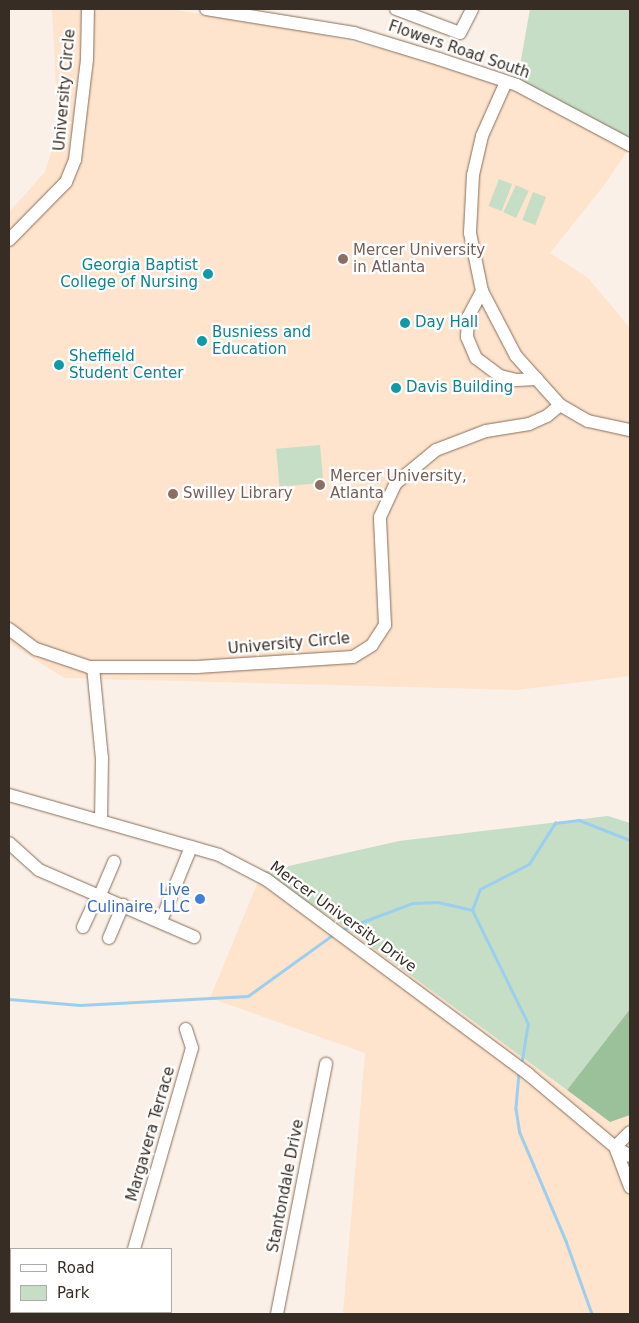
<!DOCTYPE html>
<style>
body{margin:0}
#map{position:relative;width:639px;height:1323px;overflow:hidden;background:#fbf0e7;font-family:"DejaVu Sans",sans-serif}
div>[style]{position:absolute}
.built>*{inset:0;background:#fee3cd}
.green>*{inset:0;background:#c6dec5;transform-origin:0 0}
.forest>*{inset:0;background:#9bc19a}
.stream>*{height:2.5px;margin:-1.25px;padding:0 1.25px;transform-origin:1.25px;border-radius:1.25px;background:#9ccfed}
.roads{filter:drop-shadow(0 0 1px #866f5a) drop-shadow(0 0 1px #866f5a)}
.minor>*{height:12px;margin:-6px;padding:0 6px;transform-origin:6px;border-radius:6px;background:#fff}
.dots>*{width:14px;height:14px;translate:-50% -50%;box-sizing:border-box;border:2px solid #fff;border-radius:50%}
span{translate:-50% -50%;white-space:nowrap;text-align:center;line-height:1.15;-webkit-text-stroke:4.5px #fff;paint-order:stroke}
.street-label{font-size:15px;color:#372d24}
.education-label{font-size:15px;color:#785e54}
.left{translate:0 -50%;text-align:left}
.culture-label{font-size:15px;color:#0d838f}
.right{translate:-100% -50%;text-align:right}
.shop-label{font-size:15px;color:#366cbe}
.frame{position:absolute;inset:0;border:10px solid #372d24;pointer-events:none}
.legend{position:absolute;left:10px;top:1248px;width:162px;height:65px;box-sizing:border-box;background:#fff;border:1px solid #afaba7;margin:0;padding:6px 9px;list-style:none;font-size:15px;color:#372d24}
.legend li{display:flex;align-items:center;gap:10px;height:25px}
.legend b{width:25px;border:1px solid #afaba7}
</style>
<div id="map">
<div class="built">
<i style="clip-path:polygon(52px 9px,169px 9px,307px 31px,517px 82px,630px 147px,605px 184px,550px 253px,588px 278px,630px 328px,630px 676px,517px 690px,64px 678px,9px 643px,9px 212px,45px 172px,58px 130px)"></i>
<i style="clip-path:polygon(262px 872px,342px 925px,610px 1122px,630px 1115px,630px 1314px,343px 1314px,365px 1053px,210px 998px)"></i>
</div>
<div class="green">
<i style="clip-path:polygon(530px 9px,630px 9px,630px 145px,517px 82px)"></i>
<i style="left:499px;top:179px;width:14px;height:29px;rotate:21deg"></i>
<i style="left:516px;top:185px;width:14px;height:30px;rotate:25deg"></i>
<i style="left:533px;top:192px;width:14px;height:30px;rotate:21deg"></i>
<i style="left:320px;top:445px;width:38px;height:44px;rotate:85deg"></i>
<i style="clip-path:polygon(608px 816px,630px 823px,630px 1009px,567px 1090px,342px 925px,262px 872px,399px 841px)"></i>
</div>
<div class="forest">
<i style="clip-path:polygon(630px 1009px,630px 1115px,610px 1122px,567px 1090px)"></i>
</div>
<div class="stream">
<i style="left:341px;top:930px;width:77px;rotate:-20.6deg"></i>
<i style="left:413px;top:903px;width:25px;rotate:-2deg"></i>
<i style="left:438px;top:902px;width:35px;rotate:13deg"></i>
<i style="left:9px;top:999px;width:71px;rotate:4.8deg"></i>
<i style="left:80px;top:1005px;width:168px;rotate:-3.1deg"></i>
<i style="left:248px;top:996px;width:106px;rotate:-35.8deg"></i>
<i style="left:522px;top:1060px;width:36px;rotate:-81deg"></i>
<i style="left:528px;top:1024px;width:127px;rotate:-116.2deg"></i>
<i style="left:472px;top:910px;width:22px;rotate:-69deg"></i>
<i style="left:480px;top:889px;width:55px;rotate:-27deg"></i>
<i style="left:529px;top:864px;width:49px;rotate:-57.6deg"></i>
<i style="left:555px;top:823px;width:24px;rotate:-7deg"></i>
<i style="left:579px;top:820px;width:55px;rotate:21.4deg"></i>
<i style="left:519px;top:1073px;width:36px;rotate:95deg"></i>
<i style="left:516px;top:1109px;width:24px;rotate:81deg"></i>
<i style="left:520px;top:1133px;width:117px;rotate:66.9deg"></i>
<i style="left:566px;top:1241px;width:77px;rotate:70.4deg"></i>
</div>
<div class="roads">
<div class="minor">
<i style="left:206px;top:9px;width:150px;rotate:9.2deg"></i>
<i style="left:354px;top:33px;width:89px;rotate:17deg"></i>
<i style="left:439px;top:59px;width:82px;rotate:18.4deg"></i>
<i style="left:517px;top:85px;width:128px;rotate:28deg"></i>
<i style="left:396px;top:9px;width:68px;rotate:20.6deg"></i>
<i style="left:460px;top:33px;width:27px;rotate:-63deg"></i>
<i style="left:506px;top:82px;width:59px;rotate:114deg"></i>
<i style="left:482px;top:136px;width:40px;rotate:103deg"></i>
<i style="left:473px;top:175px;width:58px;rotate:93deg"></i>
<i style="left:470px;top:233px;width:59px;rotate:78.3deg"></i>
<i style="left:482px;top:291px;width:73px;rotate:62.4deg"></i>
<i style="left:516px;top:356px;width:66px;rotate:48.1deg"></i>
<i style="left:560px;top:405px;width:32px;rotate:30deg"></i>
<i style="left:588px;top:421px;width:43px;rotate:12.1deg"></i>
<i style="left:9px;top:240px;width:81px;rotate:-45.5deg"></i>
<i style="left:66px;top:182px;width:24px;rotate:-68deg"></i>
<i style="left:75px;top:160px;width:102px;rotate:-83.2deg"></i>
<i style="left:87px;top:59px;width:50px;rotate:-88.9deg"></i>
<i style="left:482px;top:291px;width:30px;rotate:118deg"></i>
<i style="left:468px;top:317px;width:20px;rotate:93deg"></i>
<i style="left:467px;top:337px;width:23px;rotate:67deg"></i>
<i style="left:476px;top:358px;width:30px;rotate:37deg"></i>
<i style="left:500px;top:376px;width:16px;rotate:14deg"></i>
<i style="left:516px;top:380px;width:21px;rotate:-3deg"></i>
<i style="left:9px;top:629px;width:34px;rotate:37deg"></i>
<i style="left:36px;top:649px;width:56px;rotate:18.8deg"></i>
<i style="left:89px;top:667px;width:108px"></i>
<i style="left:197px;top:667px;width:156px;rotate:-3.7deg"></i>
<i style="left:353px;top:657px;width:22px;rotate:-32deg"></i>
<i style="left:372px;top:645px;width:24px;rotate:-57deg"></i>
<i style="left:385px;top:625px;width:108px;rotate:-92.7deg"></i>
<i style="left:380px;top:517px;width:38px;rotate:-65deg"></i>
<i style="left:396px;top:483px;width:52px;rotate:-39.5deg"></i>
<i style="left:436px;top:450px;width:53px;rotate:-20.8deg"></i>
<i style="left:486px;top:431px;width:44px;rotate:-9.2deg"></i>
<i style="left:529px;top:424px;width:20px;rotate:-24deg"></i>
<i style="left:547px;top:416px;width:17px;rotate:-40deg"></i>
<i style="left:93px;top:667px;width:91px;rotate:84.4deg"></i>
<i style="left:102px;top:758px;width:63px;rotate:90.9deg"></i>
<i style="left:9px;top:795px;width:218px;rotate:15.9deg"></i>
<i style="left:219px;top:855px;width:54px;rotate:27.5deg"></i>
<i style="left:267px;top:880px;width:325px;rotate:36.6deg"></i>
<i style="left:528px;top:1074px;width:114px;rotate:40deg"></i>
<i style="left:615px;top:1147px;width:17px;rotate:31deg"></i>
<i style="left:9px;top:843px;width:40px;rotate:42deg"></i>
<i style="left:39px;top:870px;width:169px;rotate:23.4deg"></i>
<i style="left:100px;top:895px;width:36px;rotate:-67deg"></i>
<i style="left:161px;top:921px;width:80px;rotate:-67.9deg"></i>
<i style="left:83px;top:927px;width:35px;rotate:-65deg"></i>
<i style="left:109px;top:938px;width:36px;rotate:-67deg"></i>
<i style="left:615px;top:1147px;width:43px;rotate:69.4deg"></i>
<i style="left:615px;top:1147px;width:21px;rotate:-45deg"></i>
<i style="left:134px;top:1249px;width:209px;rotate:-73.9deg"></i>
<i style="left:192px;top:1048px;width:20px;rotate:-108deg"></i>
<i style="left:115px;top:1314px;width:2px;rotate:-63deg"></i>
<i style="left:277px;top:1314px;width:255px;rotate:-78.9deg"></i>
</div>
</div>
<div class="dots">
<i style="left:343px;top:259px;background:#8d6e63"></i>
<i style="left:208px;top:274px;background:#0f9aa8"></i>
<i style="left:405px;top:323px;background:#0f9aa8"></i>
<i style="left:202px;top:341px;background:#0f9aa8"></i>
<i style="left:59px;top:365px;background:#0f9aa8"></i>
<i style="left:396px;top:388px;background:#0f9aa8"></i>
<i style="left:320px;top:485px;background:#8d6e63"></i>
<i style="left:173px;top:494px;background:#8d6e63"></i>
<i style="left:200px;top:899px;background:#3f7fe0"></i>
</div>
<div class="street-label">
<span style="left:459px;top:50px;rotate:19deg">Flowers Road South</span>
<span style="left:65px;top:90px;rotate:-85deg">University Circle</span>
<span style="left:289px;top:644px;rotate:-5deg">University Circle</span>
<span style="left:343px;top:917px;rotate:36deg">Mercer University Drive</span>
<span style="left:151px;top:1134px;rotate:-74deg">Margavera Terrace</span>
<span style="left:286px;top:1186px;rotate:-79deg">Stantondale Drive</span>
</div>
<div class="education-label">
<span class="left" style="left:353px;top:259px">Mercer University<br>in Atlanta</span>
<span class="left" style="left:330px;top:485px">Mercer University,<br>Atlanta</span>
<span class="left" style="left:183px;top:494px">Swilley Library</span>
</div>
<div class="culture-label">
<span class="right" style="left:198px;top:274px">Georgia Baptist<br>College of Nursing</span>
<span class="left" style="left:415px;top:323px">Day Hall</span>
<span class="left" style="left:212px;top:341px">Busniess and<br>Education</span>
<span class="left" style="left:69px;top:365px">Sheffield<br>Student Center</span>
<span class="left" style="left:406px;top:388px">Davis Building</span>
</div>
<div class="shop-label">
<span class="right" style="left:190px;top:899px">Live<br>Culinaire, LLC</span>
</div>
<div class="frame"></div>
<ul class="legend">
<li><b style="height:6px;background:#fff"></b>Road</li>
<li><b style="height:14px;background:#c6dec5"></b>Park</li>
</ul>
</div>
